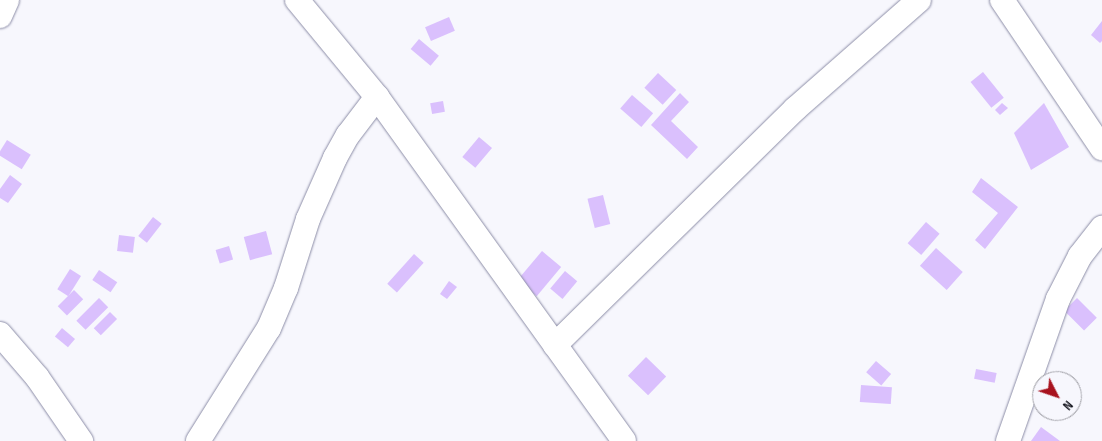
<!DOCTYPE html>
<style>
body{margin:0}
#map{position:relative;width:1102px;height:441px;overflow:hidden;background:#f7f7fd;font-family:"Sofia Sans Condensed",sans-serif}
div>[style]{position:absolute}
.building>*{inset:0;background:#dac0fd;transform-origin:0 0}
.roads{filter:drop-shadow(0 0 1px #8c8da7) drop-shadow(0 0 1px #8c8da7)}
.minor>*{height:24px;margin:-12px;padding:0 12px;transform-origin:12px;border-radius:12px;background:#fff}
span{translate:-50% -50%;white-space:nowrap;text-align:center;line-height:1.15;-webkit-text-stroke:5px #f7f7fd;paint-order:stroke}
.north{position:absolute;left:1032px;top:371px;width:50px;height:50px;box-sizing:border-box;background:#f7f7fd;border:1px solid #9d9da4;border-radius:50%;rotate:131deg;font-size:14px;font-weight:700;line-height:20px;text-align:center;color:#15161f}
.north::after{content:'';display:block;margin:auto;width:18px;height:22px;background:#a8121e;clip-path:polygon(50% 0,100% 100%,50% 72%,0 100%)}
</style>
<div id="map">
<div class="building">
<i style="left:449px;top:17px;width:15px;height:26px;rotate:67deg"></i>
<i style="clip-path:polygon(1102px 21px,1102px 41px,1100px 43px,1091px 35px)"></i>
<i style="left:419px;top:39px;width:26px;height:13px;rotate:40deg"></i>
<i style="left:983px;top:72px;width:33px;height:16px;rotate:51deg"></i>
<i style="left:658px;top:73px;width:25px;height:20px;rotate:43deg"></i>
<i style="clip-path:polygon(680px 93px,689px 102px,671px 121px,698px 147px,687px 159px,651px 125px)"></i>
<i style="left:632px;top:95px;width:28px;height:18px;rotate:41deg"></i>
<i style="left:443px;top:101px;width:11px;height:13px;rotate:80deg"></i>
<i style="clip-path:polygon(1002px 103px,1008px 108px,1000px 115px,995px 110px)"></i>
<i style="clip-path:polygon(1044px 103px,1069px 147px,1031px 170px,1014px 133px)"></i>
<i style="left:479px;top:137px;width:17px;height:26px;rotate:40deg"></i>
<i style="left:7px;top:140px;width:28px;height:17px;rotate:32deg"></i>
<i style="clip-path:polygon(10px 175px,22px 184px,8px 203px,0 198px,0 189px)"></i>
<i style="clip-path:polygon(981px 178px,1018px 207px,985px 249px,975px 240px,998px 213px,972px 192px)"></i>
<i style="left:603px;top:195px;width:30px;height:16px;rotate:76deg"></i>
<i style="left:153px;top:217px;width:11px;height:24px;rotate:38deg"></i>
<i style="left:926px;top:222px;width:18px;height:28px;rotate:41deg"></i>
<i style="left:266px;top:231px;width:24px;height:23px;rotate:75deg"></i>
<i style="left:119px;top:235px;width:16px;height:16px;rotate:7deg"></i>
<i style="left:229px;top:246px;width:14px;height:14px;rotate:73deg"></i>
<i style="left:936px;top:248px;width:36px;height:24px;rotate:42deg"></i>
<i style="left:542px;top:251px;width:25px;height:38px;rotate:40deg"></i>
<i style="left:414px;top:254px;width:13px;height:40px;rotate:42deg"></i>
<i style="left:70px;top:269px;width:13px;height:24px;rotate:32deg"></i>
<i style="left:99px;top:270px;width:22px;height:12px;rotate:34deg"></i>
<i style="left:565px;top:271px;width:16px;height:23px;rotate:40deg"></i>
<i style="clip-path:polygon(449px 281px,457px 287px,447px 299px,440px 294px)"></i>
<i style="left:74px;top:290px;width:13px;height:23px;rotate:45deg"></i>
<i style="left:99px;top:298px;width:13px;height:32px;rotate:45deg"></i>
<i style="left:1077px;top:298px;width:28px;height:18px;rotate:45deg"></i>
<i style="left:110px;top:312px;width:10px;height:23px;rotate:45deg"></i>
<i style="left:62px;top:328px;width:17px;height:11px;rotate:40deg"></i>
<i style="left:646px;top:357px;width:28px;height:26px;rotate:44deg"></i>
<i style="left:876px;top:361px;width:20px;height:15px;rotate:41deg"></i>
<i style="left:976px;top:369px;width:21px;height:10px;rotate:11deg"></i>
<i style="left:861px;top:385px;width:31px;height:17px;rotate:4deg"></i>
<i style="clip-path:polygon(1041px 427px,1060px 441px,1031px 441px)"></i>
</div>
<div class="roads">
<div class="minor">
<i style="left:297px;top:0;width:126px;rotate:50.5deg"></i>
<i style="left:377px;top:97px;width:423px;rotate:54.3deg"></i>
<i style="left:1002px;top:0;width:179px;rotate:56deg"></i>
<i style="left:0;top:16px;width:17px;rotate:-66deg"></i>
<i style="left:0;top:334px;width:57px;rotate:49.3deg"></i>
<i style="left:37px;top:377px;width:78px;rotate:55.5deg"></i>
<i style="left:555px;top:345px;width:337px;rotate:-44.5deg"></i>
<i style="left:795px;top:109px;width:165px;rotate:-41.3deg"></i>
<i style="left:198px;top:441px;width:133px;rotate:-57.9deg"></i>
<i style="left:269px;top:328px;width:43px;rotate:-67deg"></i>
<i style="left:286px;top:288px;width:72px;rotate:-72.3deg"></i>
<i style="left:308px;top:219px;width:67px;rotate:-66.1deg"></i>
<i style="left:335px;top:158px;width:26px;rotate:-61deg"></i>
<i style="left:348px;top:135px;width:48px;rotate:-52.7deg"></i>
<i style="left:1008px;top:441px;width:151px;rotate:-70.6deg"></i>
<i style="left:1058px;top:299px;width:48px;rotate:-62.9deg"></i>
<i style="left:1080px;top:256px;width:36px;rotate:-52deg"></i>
</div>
</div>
<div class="north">N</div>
</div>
